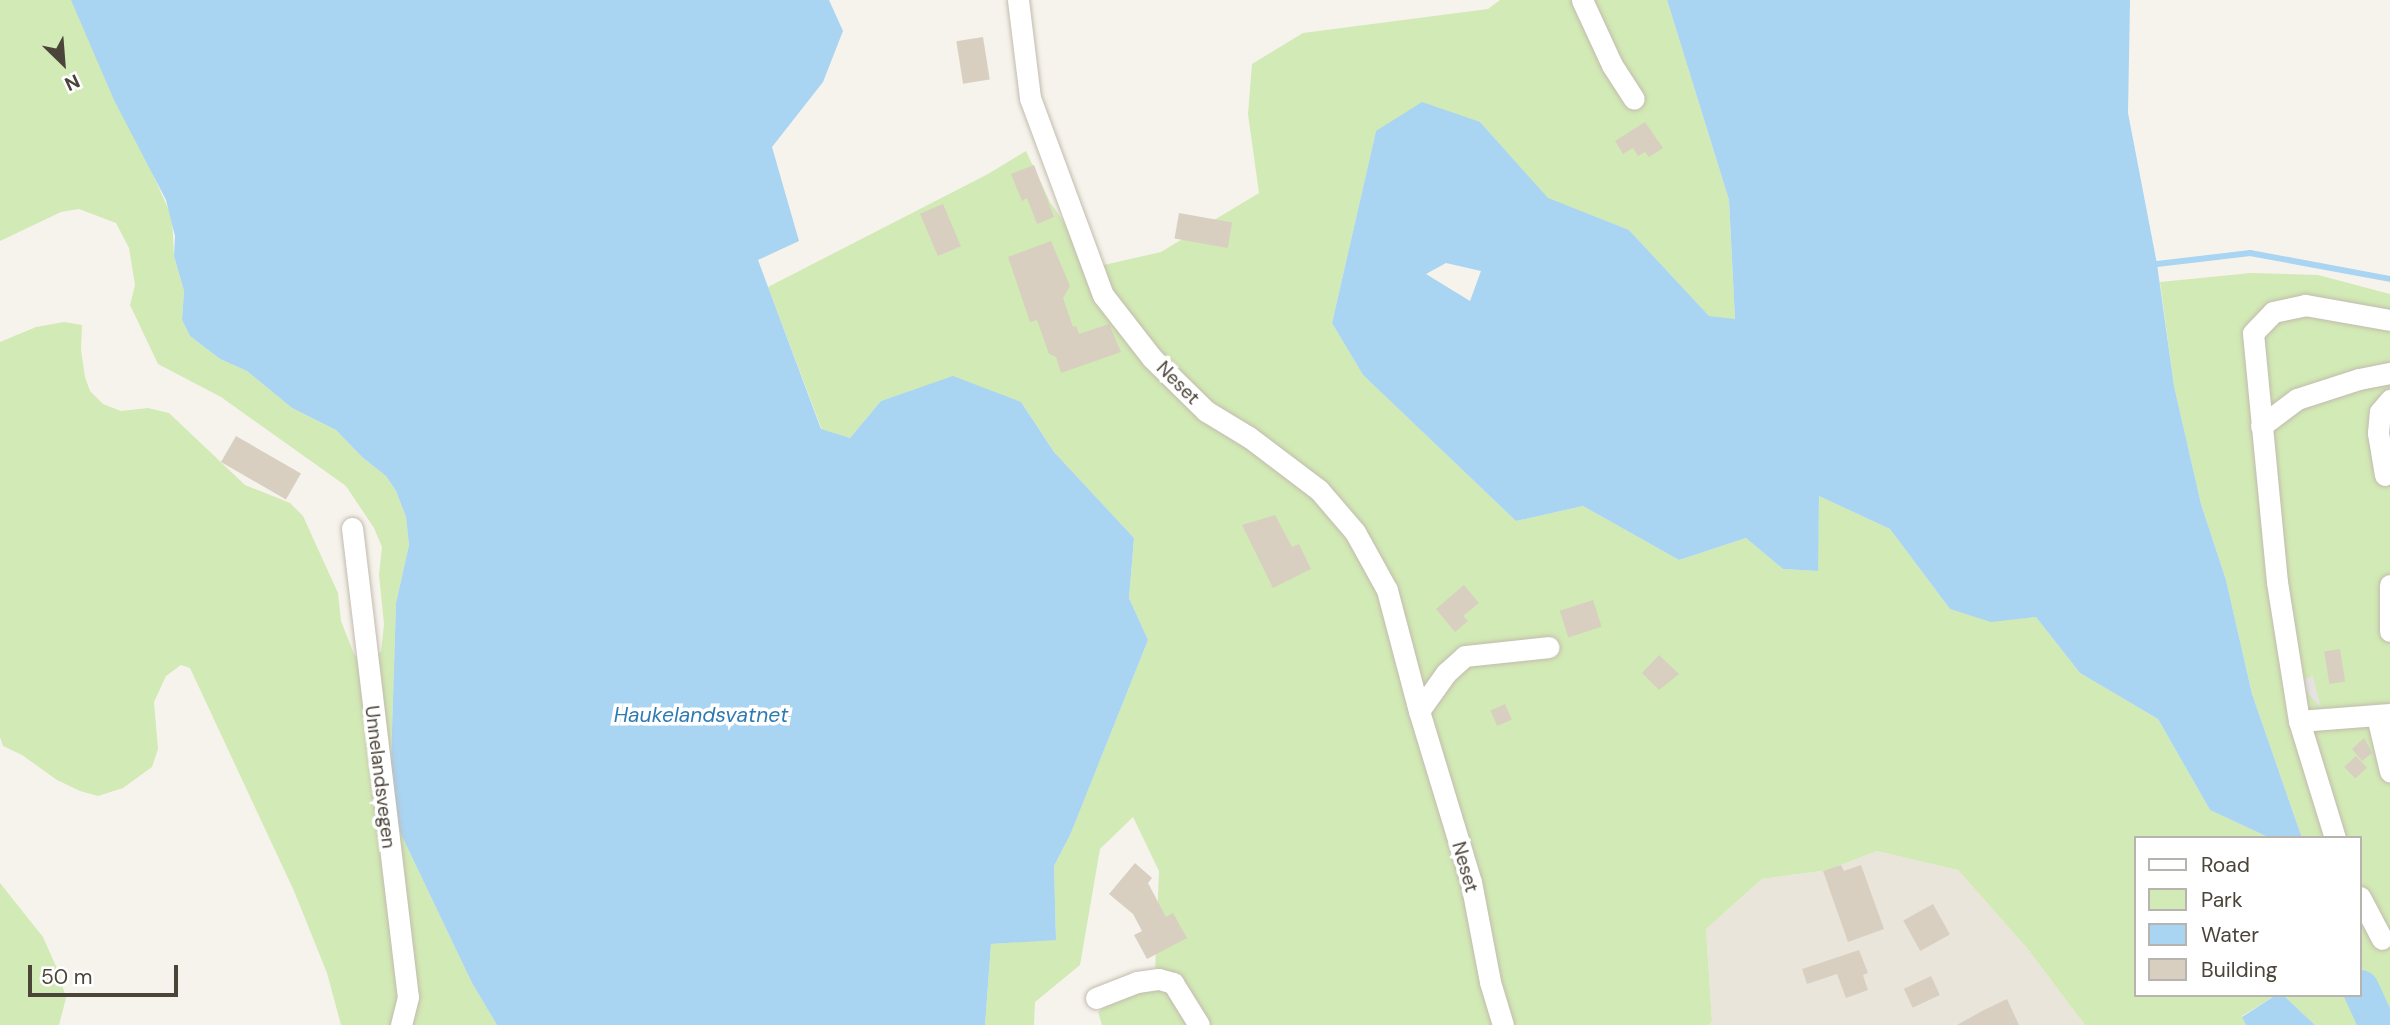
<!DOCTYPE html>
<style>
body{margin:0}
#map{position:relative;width:2390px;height:1025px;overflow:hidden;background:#f6f3ec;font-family:"DM Sans",sans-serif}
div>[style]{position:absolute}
.residential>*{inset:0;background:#eae5da}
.green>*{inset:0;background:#d2eab5}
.parking>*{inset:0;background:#e5e3e0}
.water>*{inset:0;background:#a9d4f2}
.stream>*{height:6px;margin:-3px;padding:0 3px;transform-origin:3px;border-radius:3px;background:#a9d4f2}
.river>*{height:37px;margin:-18.5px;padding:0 18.5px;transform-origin:18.5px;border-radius:18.5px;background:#a9d4f2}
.building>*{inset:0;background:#d8cfc1;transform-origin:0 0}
.roads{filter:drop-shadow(0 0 2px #c2bbae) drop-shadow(0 0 2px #c2bbae)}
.minor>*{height:21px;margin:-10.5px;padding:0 10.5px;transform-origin:10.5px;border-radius:10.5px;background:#fff}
span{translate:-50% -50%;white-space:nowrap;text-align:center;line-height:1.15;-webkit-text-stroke:7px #fff;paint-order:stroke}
.street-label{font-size:19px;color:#4b4439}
.water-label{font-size:21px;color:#2e7ab2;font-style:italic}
.legend{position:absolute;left:2134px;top:836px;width:228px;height:161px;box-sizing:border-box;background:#fff;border:2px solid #b7b4b0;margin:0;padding:9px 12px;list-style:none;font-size:21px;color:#4b4439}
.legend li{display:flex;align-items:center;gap:14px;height:35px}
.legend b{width:35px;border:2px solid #b7b4b0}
.north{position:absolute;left:28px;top:28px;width:70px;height:70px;-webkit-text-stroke:5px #fff;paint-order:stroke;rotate:155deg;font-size:19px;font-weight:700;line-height:28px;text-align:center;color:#4b4439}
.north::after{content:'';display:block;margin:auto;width:24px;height:32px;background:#4b4439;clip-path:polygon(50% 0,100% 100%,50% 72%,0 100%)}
.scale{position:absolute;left:28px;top:965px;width:150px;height:32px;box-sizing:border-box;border:4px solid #4b4439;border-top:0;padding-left:9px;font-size:21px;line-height:24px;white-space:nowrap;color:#4b4439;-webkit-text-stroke:5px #fff;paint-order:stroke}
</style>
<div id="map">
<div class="residential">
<i style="clip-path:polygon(1877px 851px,1958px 870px,2027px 948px,2085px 1025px,1709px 1025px,1712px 1021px,1706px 929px,1762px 879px,1828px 870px)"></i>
<i style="clip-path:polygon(2360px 964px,2389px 1025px,2366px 1025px,2355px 995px,2360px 995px)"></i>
</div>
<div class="green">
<i style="clip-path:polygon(0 0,164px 0,149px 166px,172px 217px,174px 256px,184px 291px,182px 320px,190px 336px,220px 359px,247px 371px,292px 408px,336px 430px,362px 457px,386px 476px,396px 491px,406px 517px,409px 545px,396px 603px,390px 793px,400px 832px,472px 983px,497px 1025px,341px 1025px,327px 973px,294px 891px,190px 668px,181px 665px,166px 676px,154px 702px,158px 749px,152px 767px,123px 788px,98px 796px,80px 791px,57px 780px,22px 755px,3px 746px,0 737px,0 342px,36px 327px,64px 322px,82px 325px,81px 350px,85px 377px,90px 391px,103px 404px,121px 411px,148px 408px,169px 413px,245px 485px,290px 503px,303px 516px,338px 593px,341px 621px,354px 654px,364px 664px,381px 652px,384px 624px,379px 575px,382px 547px,374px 528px,346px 486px,221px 397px,158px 364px,130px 305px,135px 285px,129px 248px,116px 223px,79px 209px,61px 212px,0 241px)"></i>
<i style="clip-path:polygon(1500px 0,1667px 0,1729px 200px,1735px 320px,1709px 316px,1629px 230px,1548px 199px,1480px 122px,1376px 131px,1332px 323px,1363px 375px,1516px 521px,1583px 506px,1679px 560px,1746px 538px,1783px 569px,1817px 571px,1819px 496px,1890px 529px,1950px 609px,1991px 621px,2036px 617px,2080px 673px,2158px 719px,2210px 810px,2270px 838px,2136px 838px,2136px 995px,2276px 995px,2242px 1016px,2246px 1025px,2085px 1025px,2027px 948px,1958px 870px,1877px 851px,1828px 870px,1762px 879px,1706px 929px,1712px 1021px,1709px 1025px,1102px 1025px,1098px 1012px,1155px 972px,1159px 871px,1133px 817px,1100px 849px,1080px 965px,1035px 1002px,1034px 1025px,985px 1025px,991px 944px,1056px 939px,1054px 866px,1071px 833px,1148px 640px,1129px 598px,1134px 538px,1054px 452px,1021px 402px,953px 377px,881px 401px,850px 438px,822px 430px,768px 287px,988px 174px,1026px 151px,1050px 202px,1095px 267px,1161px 252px,1259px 193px,1248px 114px,1252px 64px,1303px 33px,1488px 9px)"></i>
<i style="clip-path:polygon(2251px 273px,2318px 275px,2390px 294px,2390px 1025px,2360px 964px,2360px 838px,2302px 838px,2252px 694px,2226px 580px,2201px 504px,2174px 386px,2160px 282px)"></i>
<i style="clip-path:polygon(0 883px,43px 937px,58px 971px,66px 998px,59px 1025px,0 1025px)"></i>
<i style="clip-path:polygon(2283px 995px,2355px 995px,2366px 1025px,2315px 1025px)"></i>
</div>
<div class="parking">
<i style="clip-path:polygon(2313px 676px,2321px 708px,2298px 682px)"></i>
</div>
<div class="water">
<i style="clip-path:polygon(71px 0,829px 0,843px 31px,823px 82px,772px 147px,799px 241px,758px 260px,821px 429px,850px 438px,881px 401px,953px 376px,1021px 402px,1054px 452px,1134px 538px,1129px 598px,1148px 640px,1071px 833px,1054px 866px,1056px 940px,991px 944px,985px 1025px,497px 1025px,472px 983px,400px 832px,390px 793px,396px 603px,409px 545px,406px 517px,396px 491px,386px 476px,362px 457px,336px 430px,292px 408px,247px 371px,220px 359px,190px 336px,182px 320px,184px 291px,174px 256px,175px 236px,166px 200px,114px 100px)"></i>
<i style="clip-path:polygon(evenodd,1667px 0,2130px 0,2128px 113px,2157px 264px,2174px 386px,2201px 504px,2226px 580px,2252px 694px,2302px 838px,2270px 838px,2210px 810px,2158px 719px,2080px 673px,2036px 617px,1991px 622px,1950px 609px,1890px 529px,1819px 496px,1818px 571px,1783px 569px,1746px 538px,1679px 560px,1583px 506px,1516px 521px,1363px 375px,1332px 323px,1376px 131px,1422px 102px,1480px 122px,1548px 198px,1629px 230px,1709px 316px,1735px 319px,1729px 200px,1667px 0,1446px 263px,1481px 271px,1470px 301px,1426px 274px,1446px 263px)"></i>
<i style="clip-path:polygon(2276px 995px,2283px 995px,2315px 1025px,2246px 1025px,2242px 1017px)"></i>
</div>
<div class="stream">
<i style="left:2157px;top:264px;width:94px;rotate:-6.7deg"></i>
<i style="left:2250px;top:253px;width:142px;rotate:10.5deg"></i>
</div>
<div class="river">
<i style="left:2360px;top:988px;width:41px;rotate:65.3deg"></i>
</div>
<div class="building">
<i style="left:983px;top:37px;width:43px;height:27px;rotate:81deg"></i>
<i style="clip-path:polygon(1645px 122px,1663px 148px,1649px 157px,1645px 152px,1638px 156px,1633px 148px,1623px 154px,1615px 141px)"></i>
<i style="clip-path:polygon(1034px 165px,1054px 217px,1037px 224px,1027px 198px,1022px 201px,1011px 174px)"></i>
<i style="left:943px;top:204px;width:46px;height:25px;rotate:67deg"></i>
<i style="left:1179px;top:213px;width:54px;height:26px;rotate:10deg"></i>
<i style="clip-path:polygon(1051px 241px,1070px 286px,1063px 298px,1073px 327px,1076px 326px,1079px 334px,1109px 324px,1121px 352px,1061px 373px,1056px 357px,1049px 354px,1037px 320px,1030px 322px,1008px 257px)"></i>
<i style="left:236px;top:436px;width:75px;height:30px;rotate:30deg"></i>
<i style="clip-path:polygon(1275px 515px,1292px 547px,1299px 544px,1311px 569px,1273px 588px,1242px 525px)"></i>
<i style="clip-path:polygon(1464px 585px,1479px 603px,1463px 616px,1468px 621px,1455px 632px,1436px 609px)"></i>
<i style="left:1593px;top:600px;width:28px;height:35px;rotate:72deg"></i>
<i style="left:2340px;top:649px;width:33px;height:16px;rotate:81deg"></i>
<i style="clip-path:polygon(1659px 655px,1679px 674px,1659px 690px,1642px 673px)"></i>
<i style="left:1505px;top:704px;width:17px;height:16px;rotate:66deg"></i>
<i style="clip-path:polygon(2364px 738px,2372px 753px,2362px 761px,2352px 749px)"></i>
<i style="left:2356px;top:756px;width:16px;height:16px;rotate:47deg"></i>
<i style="clip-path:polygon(1135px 863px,1152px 878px,1148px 883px,1166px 917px,1173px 913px,1187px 938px,1147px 959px,1134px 935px,1142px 931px,1133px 914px,1109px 894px)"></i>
<i style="clip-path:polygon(1841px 865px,1844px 871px,1861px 865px,1884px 929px,1848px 942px,1823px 871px)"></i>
<i style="left:1933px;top:904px;width:35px;height:34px;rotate:61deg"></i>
<i style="clip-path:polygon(1859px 950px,1868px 973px,1863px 975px,1868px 990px,1846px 998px,1837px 974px,1807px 984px,1802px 969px)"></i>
<i style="left:1931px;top:976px;width:21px;height:30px;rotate:65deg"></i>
<i style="clip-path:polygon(2007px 999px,2019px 1025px,1957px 1025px,1982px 1011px)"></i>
</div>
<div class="roads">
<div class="minor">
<i style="left:1018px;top:0;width:99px;rotate:83deg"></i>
<i style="left:1030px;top:98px;width:210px;rotate:69.7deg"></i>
<i style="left:1103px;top:295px;width:80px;rotate:52.1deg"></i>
<i style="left:1152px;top:358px;width:76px;rotate:44.5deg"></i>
<i style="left:1206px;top:411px;width:50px;rotate:31.2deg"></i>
<i style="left:1249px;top:437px;width:88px;rotate:37.1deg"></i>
<i style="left:1319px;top:490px;width:55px;rotate:49.4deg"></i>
<i style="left:1355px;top:532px;width:66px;rotate:61.1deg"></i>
<i style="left:1387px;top:590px;width:125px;rotate:75.2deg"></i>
<i style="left:1419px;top:711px;width:179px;rotate:73.1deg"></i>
<i style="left:1471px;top:882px;width:102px;rotate:79.2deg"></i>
<i style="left:1490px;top:982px;width:45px;rotate:73.2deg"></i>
<i style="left:1582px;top:0;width:72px;rotate:65.2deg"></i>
<i style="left:1612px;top:65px;width:40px;rotate:57.1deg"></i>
<i style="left:2261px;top:426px;width:45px;rotate:-36.9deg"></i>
<i style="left:2297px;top:399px;width:65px;rotate:-17.9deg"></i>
<i style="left:2359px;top:379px;width:32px;rotate:-11deg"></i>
<i style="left:2385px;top:475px;width:43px;rotate:-99.5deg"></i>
<i style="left:2378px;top:433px;width:21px;rotate:-85deg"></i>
<i style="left:2380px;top:412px;width:16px;rotate:-50deg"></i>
<i style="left:352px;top:528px;width:472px;rotate:83.2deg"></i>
<i style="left:408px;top:997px;width:29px;rotate:104deg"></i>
<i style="left:2390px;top:585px;width:46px;rotate:90deg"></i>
<i style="left:1419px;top:711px;width:47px;rotate:-54.6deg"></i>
<i style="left:1446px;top:673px;width:25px;rotate:-42deg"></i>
<i style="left:1465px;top:656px;width:84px;rotate:-6.1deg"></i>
<i style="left:2377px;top:716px;width:57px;rotate:76.7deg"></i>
<i style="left:2299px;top:721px;width:141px;rotate:-99deg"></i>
<i style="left:2277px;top:582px;width:250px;rotate:-95.5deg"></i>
<i style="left:2253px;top:333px;width:29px;rotate:-46deg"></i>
<i style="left:2273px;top:312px;width:33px;rotate:-12deg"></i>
<i style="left:2305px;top:305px;width:86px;rotate:10deg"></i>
<i style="left:2335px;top:838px;width:122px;rotate:-107.1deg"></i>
<i style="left:2299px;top:721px;width:91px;rotate:-4.4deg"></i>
<i style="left:2360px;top:897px;width:47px;rotate:62.4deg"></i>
<i style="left:1096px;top:998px;width:44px;rotate:-21.3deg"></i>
<i style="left:1137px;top:982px;width:22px;rotate:-8deg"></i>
<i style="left:1159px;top:979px;width:15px;rotate:16deg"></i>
<i style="left:1173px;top:983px;width:49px;rotate:58.2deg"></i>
</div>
</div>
<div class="street-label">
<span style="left:1178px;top:383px;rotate:45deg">Neset</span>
<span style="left:380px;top:777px;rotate:83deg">Unnelandsvegen</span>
<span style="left:1465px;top:867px;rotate:74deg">Neset</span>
</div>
<div class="water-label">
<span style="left:701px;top:715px">Haukelandsvatnet</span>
</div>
<ul class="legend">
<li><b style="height:9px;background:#fff"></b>Road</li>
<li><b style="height:19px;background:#d2eab5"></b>Park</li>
<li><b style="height:19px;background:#a9d4f2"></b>Water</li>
<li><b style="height:19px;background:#d8cfc1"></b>Building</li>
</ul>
<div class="north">N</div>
<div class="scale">50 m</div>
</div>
